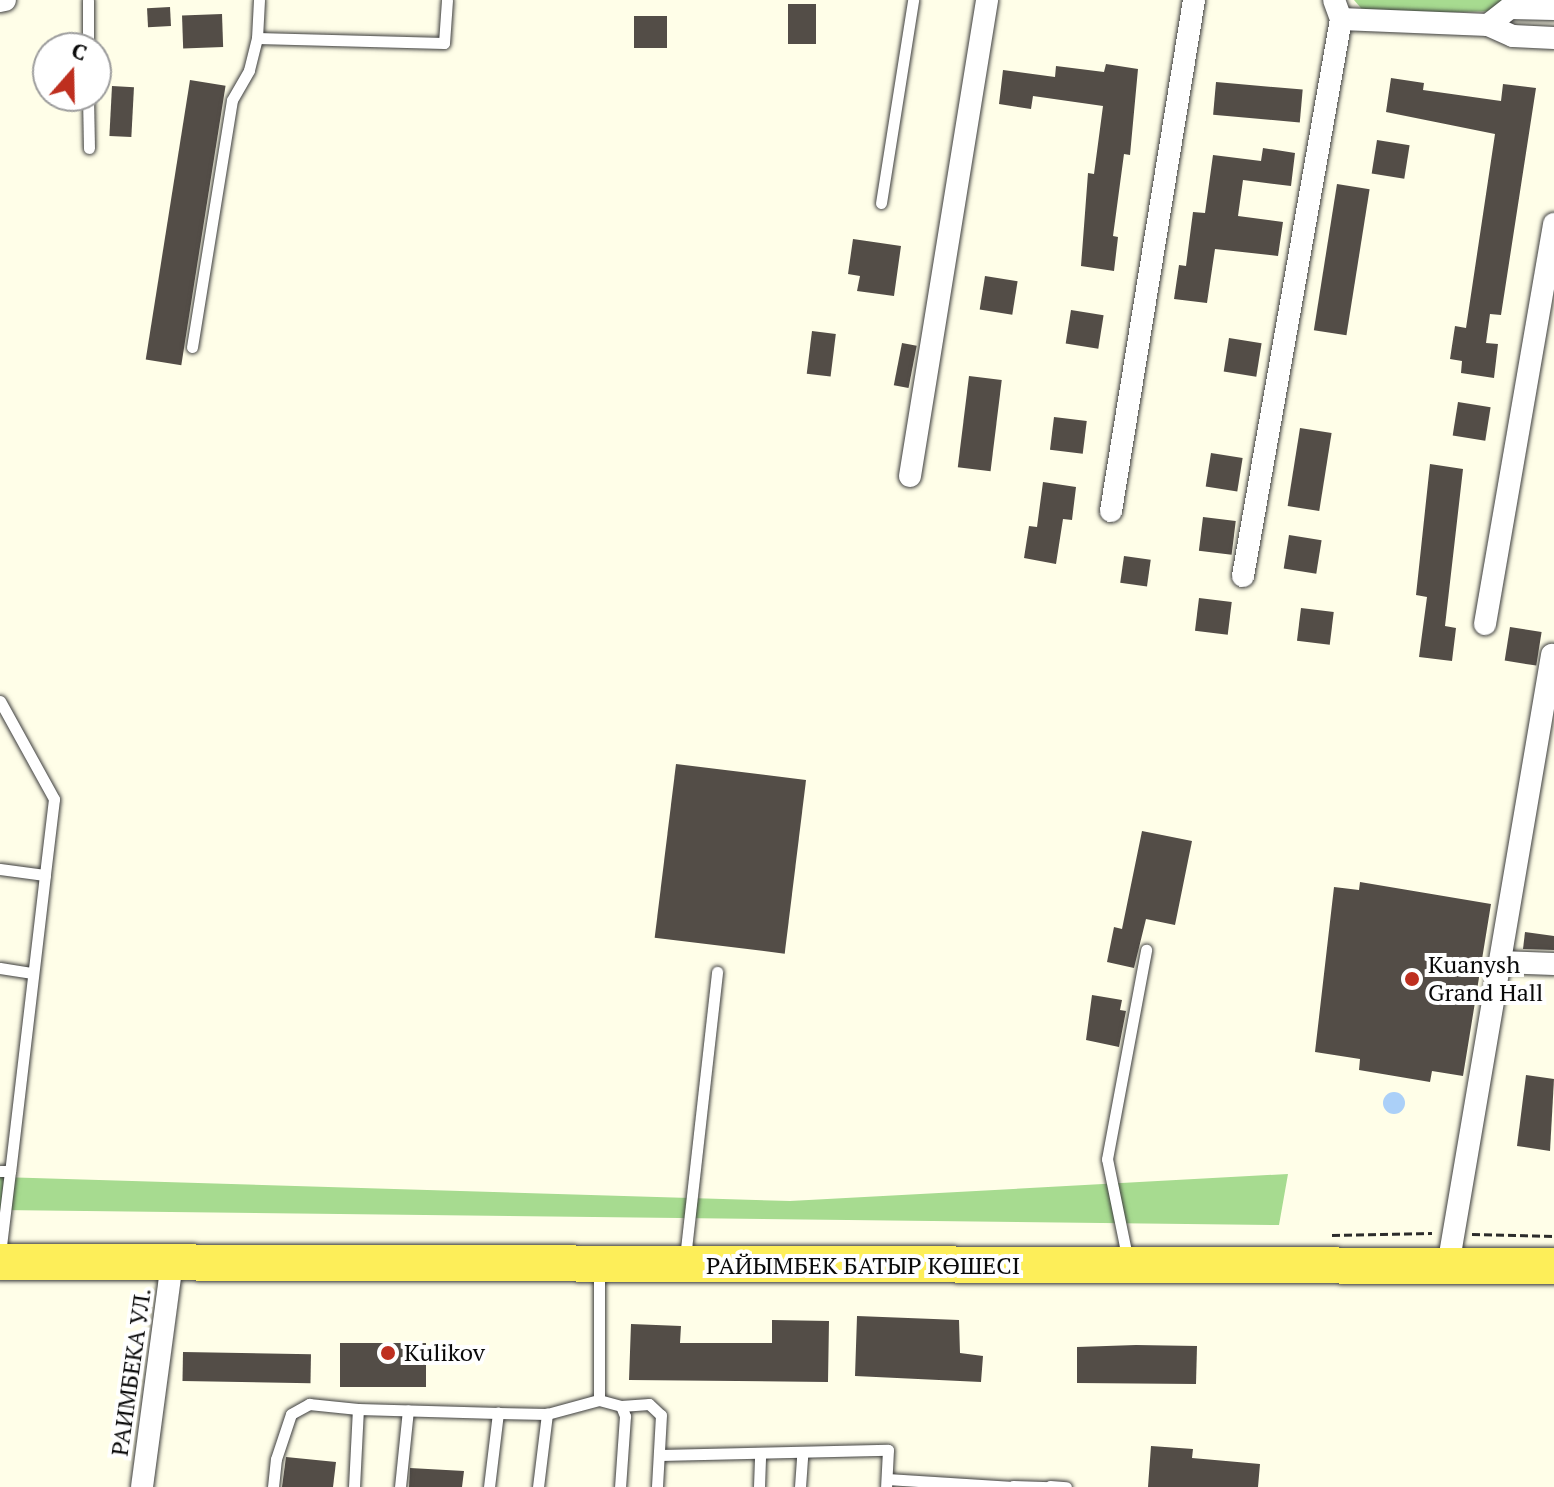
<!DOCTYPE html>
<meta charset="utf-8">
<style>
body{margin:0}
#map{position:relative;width:1554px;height:1487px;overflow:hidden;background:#fffee8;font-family:"PT Serif",serif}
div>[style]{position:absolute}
.forest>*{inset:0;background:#a7db90}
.water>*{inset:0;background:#abd0f8}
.round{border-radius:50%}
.building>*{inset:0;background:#534d47;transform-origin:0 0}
.path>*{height:3px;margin-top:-1.5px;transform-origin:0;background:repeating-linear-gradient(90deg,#2c2c2c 0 8px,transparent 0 12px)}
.roads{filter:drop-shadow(0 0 2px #3d3d3d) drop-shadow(0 0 2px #3d3d3d)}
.lane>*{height:11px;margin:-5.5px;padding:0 5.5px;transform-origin:5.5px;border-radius:5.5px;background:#fff}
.street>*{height:22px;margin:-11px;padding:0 11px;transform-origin:11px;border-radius:11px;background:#fff}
.primary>*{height:36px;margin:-18px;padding:0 18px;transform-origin:18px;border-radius:18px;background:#fdee59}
.dots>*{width:22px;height:22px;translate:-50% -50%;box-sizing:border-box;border:4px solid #fff;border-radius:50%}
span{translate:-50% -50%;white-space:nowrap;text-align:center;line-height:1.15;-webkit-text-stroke:8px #fff;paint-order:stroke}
.poi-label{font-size:24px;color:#0a0a0a}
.left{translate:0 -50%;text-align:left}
.street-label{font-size:24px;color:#0a0a0a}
.north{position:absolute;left:32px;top:32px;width:80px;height:80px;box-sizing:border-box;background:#fff;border:2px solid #9d9d9d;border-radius:50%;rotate:20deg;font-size:22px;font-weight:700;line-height:32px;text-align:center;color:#0a0a0a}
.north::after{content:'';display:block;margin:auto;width:28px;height:36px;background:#be2f1f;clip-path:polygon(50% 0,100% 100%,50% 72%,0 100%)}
</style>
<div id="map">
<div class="forest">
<i style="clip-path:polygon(1354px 0,1554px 0,1554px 10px,1366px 14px)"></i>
<i style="clip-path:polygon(1288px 1174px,1279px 1225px,0 1210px,0 1177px,790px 1201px)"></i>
</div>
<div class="water">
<i class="round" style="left:1383px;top:1092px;width:22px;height:22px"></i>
</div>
<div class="building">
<i style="left:788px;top:4px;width:28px;height:40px"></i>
<i style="left:170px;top:7px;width:19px;height:23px;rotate:87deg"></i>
<i style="left:222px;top:14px;width:33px;height:40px;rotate:88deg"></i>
<i style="left:634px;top:16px;width:33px;height:32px"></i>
<i style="clip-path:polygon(1106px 64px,1138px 69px,1130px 155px,1124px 154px,1113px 236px,1118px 237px,1114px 271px,1081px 266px,1088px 173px,1094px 174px,1103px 106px,1033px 96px,1031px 109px,999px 104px,1003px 70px,1055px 77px,1056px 66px,1104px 72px)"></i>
<i style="clip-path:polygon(1391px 78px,1424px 83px,1423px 90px,1501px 101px,1503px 84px,1536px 88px,1501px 315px,1490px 314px,1486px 343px,1498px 344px,1494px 378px,1461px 373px,1462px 361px,1450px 359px,1455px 326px,1466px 328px,1495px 134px,1386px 112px)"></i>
<i style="left:190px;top:80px;width:36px;height:283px;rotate:9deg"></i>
<i style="left:1216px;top:82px;width:87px;height:33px;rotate:5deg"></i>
<i style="left:112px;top:86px;width:22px;height:50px;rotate:3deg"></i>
<i style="left:1377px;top:140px;width:33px;height:34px;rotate:9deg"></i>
<i style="clip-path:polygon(1263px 148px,1295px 153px,1291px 186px,1243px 180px,1238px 216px,1283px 222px,1278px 256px,1215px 249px,1207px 303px,1174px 299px,1179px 265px,1186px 266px,1193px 212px,1205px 213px,1213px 155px,1261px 161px)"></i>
<i style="left:1337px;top:184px;width:33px;height:148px;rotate:9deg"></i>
<i style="clip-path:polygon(853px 239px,901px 246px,894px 296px,857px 291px,860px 276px,848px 274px)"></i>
<i style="left:985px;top:276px;width:33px;height:34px;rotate:9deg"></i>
<i style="left:1071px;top:310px;width:33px;height:34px;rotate:9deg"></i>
<i style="left:812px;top:331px;width:24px;height:43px;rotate:7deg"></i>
<i style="left:1229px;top:338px;width:33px;height:34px;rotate:9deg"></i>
<i style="left:902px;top:343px;width:15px;height:43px;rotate:11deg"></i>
<i style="left:969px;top:376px;width:33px;height:92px;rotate:7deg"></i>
<i style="left:1458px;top:402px;width:33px;height:34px;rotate:9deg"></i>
<i style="left:1054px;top:417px;width:33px;height:33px;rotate:7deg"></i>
<i style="left:1300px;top:428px;width:32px;height:79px;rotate:9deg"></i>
<i style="left:1211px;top:453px;width:32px;height:34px;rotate:9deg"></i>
<i style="clip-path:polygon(1430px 464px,1463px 469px,1445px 626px,1456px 628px,1452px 661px,1419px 657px,1427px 597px,1416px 595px)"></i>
<i style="clip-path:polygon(1043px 482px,1076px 487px,1072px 520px,1063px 519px,1056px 564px,1024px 558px,1029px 526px,1037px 527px)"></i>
<i style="left:1203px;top:517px;width:33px;height:34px;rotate:7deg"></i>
<i style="left:1289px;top:535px;width:33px;height:34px;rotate:9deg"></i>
<i style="left:1124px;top:556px;width:27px;height:27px;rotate:8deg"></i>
<i style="left:1199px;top:598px;width:33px;height:33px;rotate:7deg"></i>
<i style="left:1301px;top:608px;width:33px;height:33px;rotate:7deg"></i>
<i style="left:1510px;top:627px;width:32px;height:34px;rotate:9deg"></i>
<i style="left:676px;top:764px;width:131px;height:175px;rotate:7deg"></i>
<i style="clip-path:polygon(1142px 831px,1192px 841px,1175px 925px,1146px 919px,1134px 968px,1107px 962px,1114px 927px,1122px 929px)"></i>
<i style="clip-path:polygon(1360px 882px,1491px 904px,1463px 1076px,1432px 1071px,1430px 1082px,1359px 1070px,1360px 1059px,1315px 1052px,1334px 887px,1359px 890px)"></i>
<i style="clip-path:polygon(1525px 932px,1554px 936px,1554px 950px,1523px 949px)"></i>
<i style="clip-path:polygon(1092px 995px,1122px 1000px,1120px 1010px,1126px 1011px,1119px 1047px,1086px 1040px)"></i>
<i style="clip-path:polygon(1526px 1075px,1554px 1079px,1550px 1151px,1517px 1146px)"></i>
<i style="clip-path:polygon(857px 1316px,959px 1320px,960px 1353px,983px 1356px,981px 1382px,855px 1376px)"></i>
<i style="clip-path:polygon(772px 1320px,829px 1321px,828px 1382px,629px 1380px,631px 1324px,681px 1326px,680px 1343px,772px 1343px)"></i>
<i style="left:340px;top:1343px;width:86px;height:44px"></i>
<i style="clip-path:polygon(1136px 1345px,1197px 1346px,1196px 1384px,1077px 1383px,1077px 1347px)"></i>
<i style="left:183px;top:1352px;width:128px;height:29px;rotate:1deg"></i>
<i style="clip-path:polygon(1151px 1446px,1193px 1449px,1192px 1458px,1260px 1464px,1258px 1487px,1148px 1487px)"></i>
<i style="clip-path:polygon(286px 1457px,336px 1462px,333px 1487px,282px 1487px)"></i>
<i style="clip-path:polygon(410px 1468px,464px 1471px,462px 1487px,409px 1487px)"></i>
</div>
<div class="path">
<i style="left:1472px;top:1234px;width:82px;rotate:1.4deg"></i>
<i style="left:1332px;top:1235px;width:100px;rotate:-1.1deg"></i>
</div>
<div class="roads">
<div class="lane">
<i style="left:88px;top:0;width:48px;rotate:90deg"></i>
<i style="left:259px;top:0;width:38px;rotate:93deg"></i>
<i style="left:257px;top:38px;width:187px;rotate:1.5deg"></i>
<i style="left:444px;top:43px;width:43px;rotate:-86deg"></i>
<i style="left:88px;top:96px;width:52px;rotate:88.9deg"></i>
<i style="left:881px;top:203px;width:206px;rotate:-81deg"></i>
<i style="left:192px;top:347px;width:250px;rotate:-80.8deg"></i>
<i style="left:232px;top:100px;width:34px;rotate:-60deg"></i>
<i style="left:249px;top:70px;width:33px;rotate:-76deg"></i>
<i style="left:0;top:701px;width:112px;rotate:61.1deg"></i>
<i style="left:54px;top:799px;width:77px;rotate:96.8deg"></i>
<i style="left:0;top:869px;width:45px;rotate:7.6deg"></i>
<i style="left:45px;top:875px;width:298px;rotate:96.7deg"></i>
<i style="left:10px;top:1171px;width:10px;rotate:180deg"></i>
<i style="left:0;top:968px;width:33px;rotate:9deg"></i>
<i style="left:0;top:1254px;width:84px;rotate:-83.1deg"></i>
<i style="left:685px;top:1258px;width:288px;rotate:-83.6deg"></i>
<i style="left:1128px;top:1261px;width:104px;rotate:-101.6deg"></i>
<i style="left:1107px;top:1159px;width:213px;rotate:-79.4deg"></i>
<i style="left:599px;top:1266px;width:134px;rotate:90deg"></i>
<i style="left:599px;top:1400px;width:23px;rotate:15deg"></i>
<i style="left:621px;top:1406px;width:11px;rotate:68deg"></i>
<i style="left:625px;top:1416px;width:71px;rotate:94deg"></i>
<i style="left:621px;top:1406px;width:28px;rotate:-4deg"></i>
<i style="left:649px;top:1404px;width:16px;rotate:43deg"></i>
<i style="left:661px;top:1415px;width:72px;rotate:93.2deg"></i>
<i style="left:660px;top:1455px;width:228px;rotate:-1.3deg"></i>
<i style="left:888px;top:1450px;width:37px;rotate:93deg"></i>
<i style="left:887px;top:1479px;width:126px;rotate:3.6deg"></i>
<i style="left:1013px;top:1486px;width:37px;rotate:2deg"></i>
<i style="left:1050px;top:1486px;width:16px;rotate:4deg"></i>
<i style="left:273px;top:1487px;width:28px;rotate:-84deg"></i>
<i style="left:276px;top:1459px;width:47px;rotate:-71.6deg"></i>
<i style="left:291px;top:1414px;width:21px;rotate:-29deg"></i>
<i style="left:309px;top:1404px;width:49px;rotate:5.8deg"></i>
<i style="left:354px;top:1487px;width:78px;rotate:-87.1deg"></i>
<i style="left:358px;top:1409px;width:140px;rotate:1.6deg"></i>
<i style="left:400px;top:1487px;width:77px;rotate:-84.1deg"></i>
<i style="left:489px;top:1487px;width:75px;rotate:-83.1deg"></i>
<i style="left:498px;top:1413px;width:49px;rotate:1.2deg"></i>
<i style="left:538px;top:1487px;width:74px;rotate:-83deg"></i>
<i style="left:547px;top:1414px;width:54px;rotate:-15.1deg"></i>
<i style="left:759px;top:1487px;width:32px;rotate:-88deg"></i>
<i style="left:800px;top:1487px;width:32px;rotate:-86deg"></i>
</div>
<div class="street">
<i style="left:1334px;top:0;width:20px;rotate:70deg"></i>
<i style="left:1341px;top:19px;width:147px;rotate:2.3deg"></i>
<i style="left:1488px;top:25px;width:28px;rotate:-38deg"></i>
<i style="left:1510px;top:8px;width:44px;rotate:1.3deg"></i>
<i style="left:0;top:1px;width:5px;rotate:-11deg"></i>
<i style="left:1488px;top:25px;width:27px;rotate:24deg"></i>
<i style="left:1513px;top:36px;width:41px;rotate:2.8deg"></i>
<i style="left:910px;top:476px;width:482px;rotate:-80.8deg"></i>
<i style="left:1111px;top:511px;width:518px;rotate:-80.77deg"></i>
<i style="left:1243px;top:576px;width:566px;rotate:-80.02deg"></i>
<i style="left:1485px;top:624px;width:406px;rotate:-80.2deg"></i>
<i style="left:1500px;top:962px;width:54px;rotate:2.1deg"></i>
<i style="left:1448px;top:1266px;width:620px;rotate:-80.34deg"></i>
<i style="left:142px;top:1487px;width:226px;rotate:-82.4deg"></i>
</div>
<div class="primary">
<i style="left:0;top:1262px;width:1554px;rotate:0.15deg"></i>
</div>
</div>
<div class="dots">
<i style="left:1412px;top:979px;background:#be2f1f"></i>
<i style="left:388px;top:1353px;background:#be2f1f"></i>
</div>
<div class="poi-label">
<span class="left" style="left:1428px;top:979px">Kuanysh<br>Grand Hall</span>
<span class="left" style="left:404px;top:1353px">Kulikov</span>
</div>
<div class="street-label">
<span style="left:863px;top:1266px">РАЙЫМБЕК БАТЫР КӨШЕСІ</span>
<span style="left:131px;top:1372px;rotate:-82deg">РАИМБЕКА УЛ.</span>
</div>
<div class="north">С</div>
</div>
